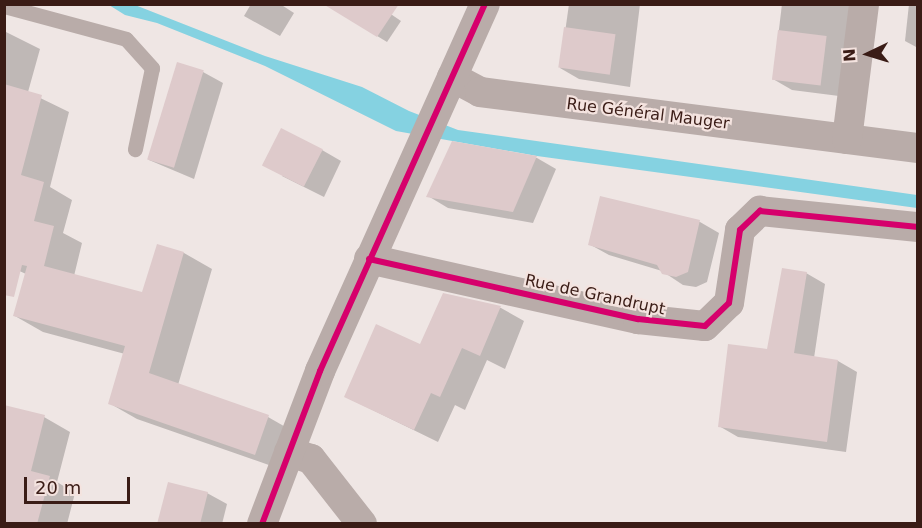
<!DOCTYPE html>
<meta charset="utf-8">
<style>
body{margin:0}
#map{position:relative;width:922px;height:528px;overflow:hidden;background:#efe6e4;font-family:"DejaVu Sans",sans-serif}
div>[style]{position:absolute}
.water>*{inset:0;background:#85d2e1}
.shadow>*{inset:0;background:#0003}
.building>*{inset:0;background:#decacb;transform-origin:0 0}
.lane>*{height:15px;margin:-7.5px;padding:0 7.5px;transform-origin:7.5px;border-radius:7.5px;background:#b9aca9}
.street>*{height:30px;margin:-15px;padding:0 15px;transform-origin:15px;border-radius:15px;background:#b9aca9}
.cycleway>*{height:6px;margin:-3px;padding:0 3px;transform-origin:3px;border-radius:3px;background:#d6006c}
span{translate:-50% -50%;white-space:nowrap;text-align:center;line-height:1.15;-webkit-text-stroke:4.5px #f4e3df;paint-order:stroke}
.street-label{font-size:16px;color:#3a1c16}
.frame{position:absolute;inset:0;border:6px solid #3a1c16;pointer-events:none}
.north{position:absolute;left:838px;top:24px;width:60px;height:60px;-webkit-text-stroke:4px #f4e3df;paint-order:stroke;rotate:266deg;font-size:16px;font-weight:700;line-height:24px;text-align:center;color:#3a1c16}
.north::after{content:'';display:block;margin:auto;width:21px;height:27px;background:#3a1c16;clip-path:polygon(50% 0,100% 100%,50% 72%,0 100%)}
.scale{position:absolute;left:24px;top:477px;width:106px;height:27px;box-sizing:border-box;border:3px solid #3a1c16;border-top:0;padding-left:8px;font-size:18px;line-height:21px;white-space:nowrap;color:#3a1c16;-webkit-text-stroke:4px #f4e3df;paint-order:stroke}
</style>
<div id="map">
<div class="water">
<i style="clip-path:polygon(109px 5px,135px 5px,265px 56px,362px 87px,409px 111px,458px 130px,917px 195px,917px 208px,537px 156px,396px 131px,265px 66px,157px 23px,125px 15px)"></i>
</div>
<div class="shadow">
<i style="clip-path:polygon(251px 4px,280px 4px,294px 13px,280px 36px,244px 16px)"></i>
<i style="clip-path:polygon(376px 4px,401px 21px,387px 42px,351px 20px)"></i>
<i style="clip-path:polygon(569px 4px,640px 4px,630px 87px,579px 79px,560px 68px)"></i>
<i style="clip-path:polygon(782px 4px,851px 4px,839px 96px,792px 90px,773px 79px)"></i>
<i style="clip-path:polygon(909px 4px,918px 4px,918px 48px,905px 41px)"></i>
<i style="clip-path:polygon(4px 31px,40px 49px,28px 92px,69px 112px,50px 187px,72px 200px,63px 233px,82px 243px,74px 276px,143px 294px,158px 246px,184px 253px,212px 269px,178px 385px,268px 417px,296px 433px,283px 470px,137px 419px,109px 403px,125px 354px,43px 332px,15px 316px,26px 274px,4px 264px)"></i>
<i style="clip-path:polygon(203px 72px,223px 83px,194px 179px,149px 160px)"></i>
<i style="clip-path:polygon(453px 142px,537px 158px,556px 169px,533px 223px,448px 208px,428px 196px)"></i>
<i style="clip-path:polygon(322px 150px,341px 161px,324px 197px,282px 176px)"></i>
<i style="clip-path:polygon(601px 197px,700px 222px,719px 233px,707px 282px,696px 287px,683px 285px,662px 271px,609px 255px,589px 244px)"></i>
<i style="clip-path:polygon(806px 273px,825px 284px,814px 358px,838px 361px,857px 372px,846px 452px,738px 437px,719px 426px,768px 351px)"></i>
<i style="clip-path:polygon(444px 295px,501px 308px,524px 321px,505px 369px,487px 360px,465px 410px,455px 405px,438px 442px,346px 397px,420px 346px)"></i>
<i style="clip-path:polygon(44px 417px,70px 432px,57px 482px,75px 493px,67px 524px,4px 524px)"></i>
<i style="clip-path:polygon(207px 493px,227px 504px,222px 524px,159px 524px)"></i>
</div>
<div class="building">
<i style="clip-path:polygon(323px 4px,399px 4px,377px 37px)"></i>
<i style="left:564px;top:27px;width:52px;height:41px;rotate:8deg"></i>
<i style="left:778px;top:30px;width:49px;height:50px;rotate:7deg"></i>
<i style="left:177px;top:62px;width:28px;height:102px;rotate:17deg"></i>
<i style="clip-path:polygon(4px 84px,42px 95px,21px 175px,44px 182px,34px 221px,54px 226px,44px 266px,142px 292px,157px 244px,184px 252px,149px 373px,269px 415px,255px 455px,108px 404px,125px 346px,13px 316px,27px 266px,22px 265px,14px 297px,4px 295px)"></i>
<i style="left:281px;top:128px;width:47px;height:42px;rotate:27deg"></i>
<i style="clip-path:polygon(452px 141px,537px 156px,513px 212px,426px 197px)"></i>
<i style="clip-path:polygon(600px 196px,700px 220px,688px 272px,676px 277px,662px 274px,657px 265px,588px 245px)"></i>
<i style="clip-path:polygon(782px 268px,807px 272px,794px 353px,838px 360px,827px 442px,718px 427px,728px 344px,767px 349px)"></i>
<i style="clip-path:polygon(443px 293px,501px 306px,480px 356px,462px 348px,440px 397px,431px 393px,414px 430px,344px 397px,376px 324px,420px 344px)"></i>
<i style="clip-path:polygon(4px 405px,45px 415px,31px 471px,50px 476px,37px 524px,4px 524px)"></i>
<i style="clip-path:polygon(168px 482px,208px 492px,200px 524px,157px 524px)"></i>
</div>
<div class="lane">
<i style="left:4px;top:6px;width:126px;rotate:15.1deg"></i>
<i style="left:126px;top:39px;width:39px;rotate:48deg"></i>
<i style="left:152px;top:68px;width:83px;rotate:101.9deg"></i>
</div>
<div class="street">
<i style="left:452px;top:77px;width:32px;rotate:28deg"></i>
<i style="left:480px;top:92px;width:442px;rotate:7.3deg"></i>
<i style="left:847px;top:139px;width:136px;rotate:-82.8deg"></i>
<i style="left:369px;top:259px;width:276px;rotate:12.6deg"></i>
<i style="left:638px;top:319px;width:67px;rotate:6deg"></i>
<i style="left:705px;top:326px;width:33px;rotate:-44deg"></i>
<i style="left:729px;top:303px;width:74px;rotate:-81.4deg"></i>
<i style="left:740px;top:230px;width:28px;rotate:-44deg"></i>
<i style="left:760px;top:211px;width:159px;rotate:5.8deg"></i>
<i style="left:289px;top:452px;width:23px;rotate:18deg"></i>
<i style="left:311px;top:459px;width:83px;rotate:51.9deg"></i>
<i style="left:262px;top:524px;width:164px;rotate:-69.2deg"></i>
<i style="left:320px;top:371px;width:402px;rotate:-65.8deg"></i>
</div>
<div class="cycleway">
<i style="left:369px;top:259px;width:276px;rotate:12.6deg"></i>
<i style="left:638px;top:319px;width:67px;rotate:6deg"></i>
<i style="left:705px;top:326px;width:33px;rotate:-44deg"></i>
<i style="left:729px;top:303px;width:74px;rotate:-81.4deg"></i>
<i style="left:740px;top:230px;width:28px;rotate:-44deg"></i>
<i style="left:760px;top:211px;width:159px;rotate:5.8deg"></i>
<i style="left:262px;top:524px;width:164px;rotate:-69.2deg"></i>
<i style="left:320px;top:371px;width:402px;rotate:-65.8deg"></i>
</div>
<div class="street-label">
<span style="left:648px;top:114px;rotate:7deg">Rue Général Mauger</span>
<span style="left:595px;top:295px;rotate:12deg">Rue de Grandrupt</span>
</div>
<div class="frame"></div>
<div class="north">N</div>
<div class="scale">20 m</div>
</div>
